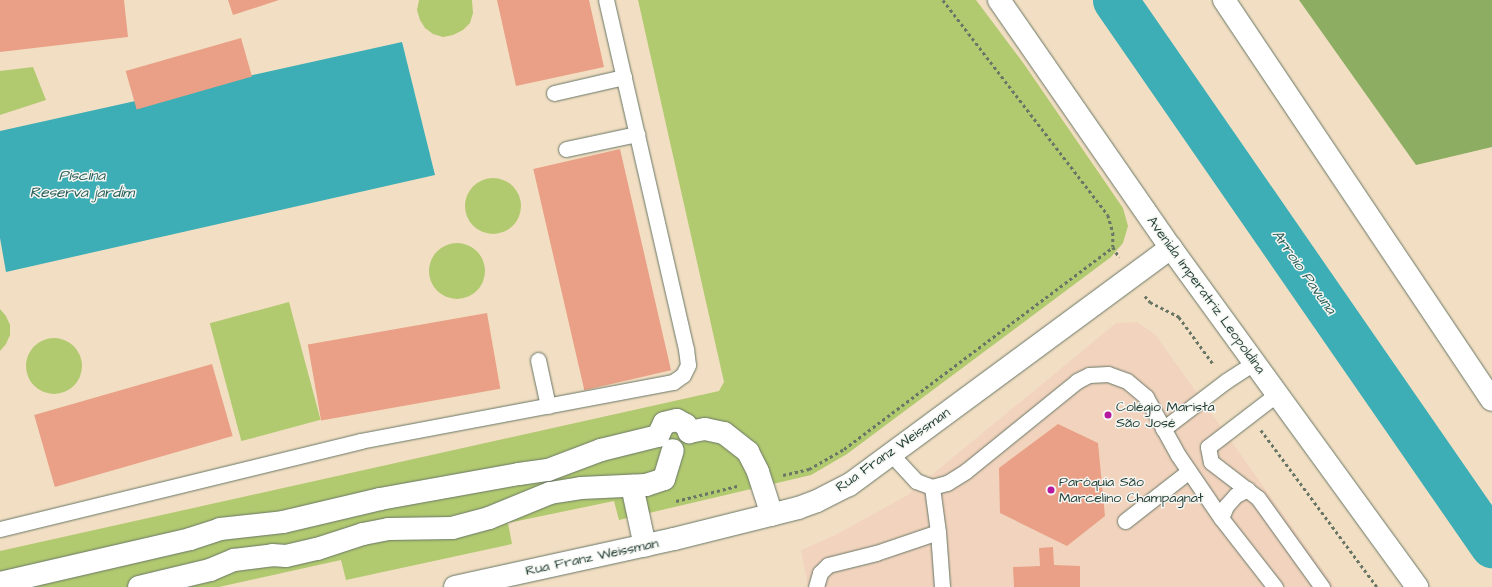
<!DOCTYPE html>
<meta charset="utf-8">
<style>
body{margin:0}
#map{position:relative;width:1492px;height:587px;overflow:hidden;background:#f2dfc3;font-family:"Architects Daughter",sans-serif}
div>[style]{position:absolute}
.built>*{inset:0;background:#f2d4be}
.green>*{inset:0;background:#b1c96f;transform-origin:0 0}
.round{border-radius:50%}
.forest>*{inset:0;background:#8cad62}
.water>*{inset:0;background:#3daeb5}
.river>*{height:45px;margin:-22.5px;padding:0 22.5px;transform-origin:22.5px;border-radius:22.5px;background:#3daeb5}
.building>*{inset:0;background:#e9a086;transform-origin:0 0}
.path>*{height:2.5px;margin-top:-1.25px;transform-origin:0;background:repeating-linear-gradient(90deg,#697666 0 3px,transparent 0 6px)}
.roads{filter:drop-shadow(0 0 1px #697666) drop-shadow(0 0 1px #697666)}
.service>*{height:15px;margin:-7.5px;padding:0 7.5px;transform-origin:7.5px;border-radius:7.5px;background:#fff}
.pedestrian>*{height:22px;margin:-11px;padding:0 11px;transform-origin:11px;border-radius:11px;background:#fff}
.tertiary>*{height:22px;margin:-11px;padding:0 11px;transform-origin:11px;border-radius:11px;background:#fff}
.dots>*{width:11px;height:11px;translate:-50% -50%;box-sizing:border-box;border:2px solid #f6f6f2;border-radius:50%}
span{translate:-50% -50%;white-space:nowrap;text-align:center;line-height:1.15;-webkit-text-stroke:3px #f6f6f2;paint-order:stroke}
.street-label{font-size:14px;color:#1f3d34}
.poi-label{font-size:14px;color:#1f3d34}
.left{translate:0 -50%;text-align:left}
.water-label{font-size:15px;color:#285f5b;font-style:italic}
</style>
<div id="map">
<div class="built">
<i style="clip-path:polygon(1137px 322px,1155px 334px,1335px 587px,808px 587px,801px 550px,835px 535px,906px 496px,1116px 323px)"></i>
</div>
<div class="green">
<i style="clip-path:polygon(419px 0,472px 0,473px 13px,470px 23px,463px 30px,453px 35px,443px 37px,433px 34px,425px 28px,420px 20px,417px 10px)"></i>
<i style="clip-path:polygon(638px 0,976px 0,1024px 64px,1123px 208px,1128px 226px,1123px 243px,1111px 257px,847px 454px,811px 475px,619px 520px,614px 501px,508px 523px,512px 544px,346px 580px,341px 560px,219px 587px,0 587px,0 551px,719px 391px,724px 382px)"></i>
<i style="clip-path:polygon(33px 67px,46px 100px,0 115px,0 71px)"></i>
<i class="round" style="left:465px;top:178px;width:56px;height:56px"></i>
<i class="round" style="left:429px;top:243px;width:56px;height:56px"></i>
<i style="left:289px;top:302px;width:122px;height:82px;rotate:75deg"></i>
<i style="clip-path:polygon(0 309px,6px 316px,10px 325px,10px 335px,6px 344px,0 351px)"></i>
<i class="round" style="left:26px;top:338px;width:56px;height:56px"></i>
</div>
<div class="forest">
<i style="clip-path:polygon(1299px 0,1492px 0,1492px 147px,1416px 165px)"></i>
</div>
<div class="water">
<i style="clip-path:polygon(402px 42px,435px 175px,6px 272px,0 238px,0 131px)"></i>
</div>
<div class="river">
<i style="left:1115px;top:0;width:663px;rotate:55.33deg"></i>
</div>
<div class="building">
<i style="clip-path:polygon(0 0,124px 0,128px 37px,0 52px)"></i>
<i style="clip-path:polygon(228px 0,279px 0,233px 15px)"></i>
<i style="clip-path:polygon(497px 0,589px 0,604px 67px,516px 86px)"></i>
<i style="left:241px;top:38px;width:40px;height:120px;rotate:74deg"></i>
<i style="left:620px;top:149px;width:227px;height:89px;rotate:77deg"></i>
<i style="left:487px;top:313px;width:77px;height:182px;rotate:80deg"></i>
<i style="left:212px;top:364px;width:75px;height:185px;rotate:74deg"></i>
<i style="clip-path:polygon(1058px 424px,1098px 443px,1105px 516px,1067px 546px,1000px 513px,999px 468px)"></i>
<i style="clip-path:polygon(1053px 547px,1054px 565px,1080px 566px,1080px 587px,1014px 587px,1013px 567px,1040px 566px,1039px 548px)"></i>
</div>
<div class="path">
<i style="left:943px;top:0;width:271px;rotate:52.5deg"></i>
<i style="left:1108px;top:215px;width:19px;rotate:74deg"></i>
<i style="left:1113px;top:233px;width:14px;rotate:90deg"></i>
<i style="left:1113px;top:247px;width:12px;rotate:59deg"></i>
<i style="left:1145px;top:296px;width:8px;rotate:50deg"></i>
<i style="left:1150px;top:302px;width:33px;rotate:27deg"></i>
<i style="left:1179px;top:317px;width:59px;rotate:53.9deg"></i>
<i style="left:1261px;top:430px;width:195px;rotate:53.5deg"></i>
<i style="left:783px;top:475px;width:27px;rotate:-13deg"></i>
<i style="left:809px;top:469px;width:40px;rotate:-29.7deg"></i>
<i style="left:844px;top:449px;width:336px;rotate:-36.9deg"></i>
<i style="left:676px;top:501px;width:63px;rotate:-13.8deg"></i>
</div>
<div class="roads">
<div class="service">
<i style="left:554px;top:93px;width:72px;rotate:-12.9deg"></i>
<i style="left:566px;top:149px;width:73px;rotate:-11.9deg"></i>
<i style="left:538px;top:360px;width:47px;rotate:77.7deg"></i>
<i style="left:1277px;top:394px;width:87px;rotate:142.5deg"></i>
<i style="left:1208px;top:447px;width:15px;rotate:79deg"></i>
<i style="left:1211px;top:462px;width:59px;rotate:37.5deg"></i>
<i style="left:1258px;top:498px;width:110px;rotate:54.3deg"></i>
<i style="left:1163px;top:429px;width:79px;rotate:-37.3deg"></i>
<i style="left:1226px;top:381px;width:33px;rotate:-33deg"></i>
<i style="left:891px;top:454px;width:37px;rotate:47deg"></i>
<i style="left:916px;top:481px;width:17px;rotate:21deg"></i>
<i style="left:932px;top:487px;width:16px;rotate:-15deg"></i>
<i style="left:947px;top:483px;width:22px;rotate:-32deg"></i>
<i style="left:966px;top:471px;width:143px;rotate:-39deg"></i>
<i style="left:1077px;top:381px;width:13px;rotate:-27deg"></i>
<i style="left:1089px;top:375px;width:19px;rotate:-3deg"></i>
<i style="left:1108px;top:374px;width:20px;rotate:20deg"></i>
<i style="left:1127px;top:381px;width:25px;rotate:40deg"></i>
<i style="left:1146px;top:397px;width:66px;rotate:61.1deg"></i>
<i style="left:1178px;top:455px;width:76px;rotate:55.7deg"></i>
<i style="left:1221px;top:518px;width:88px;rotate:52deg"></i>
<i style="left:1221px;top:518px;width:13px;rotate:-67deg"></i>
<i style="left:1226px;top:506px;width:15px;rotate:-48deg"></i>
<i style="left:1236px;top:495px;width:13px;rotate:-27deg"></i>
<i style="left:1125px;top:521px;width:81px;rotate:-38deg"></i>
<i style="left:0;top:529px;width:371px;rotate:-13.7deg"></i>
<i style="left:360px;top:441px;width:319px;rotate:-10.7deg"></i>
<i style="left:673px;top:382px;width:12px;rotate:-35deg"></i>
<i style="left:683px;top:375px;width:11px;rotate:-63deg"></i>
<i style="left:688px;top:365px;width:16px;rotate:-97deg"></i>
<i style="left:686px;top:349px;width:358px;rotate:-102.9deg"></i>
<i style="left:938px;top:532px;width:55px;rotate:85.8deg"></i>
<i style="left:816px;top:587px;width:15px;rotate:-74deg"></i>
<i style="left:820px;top:573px;width:11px;rotate:-45deg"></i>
<i style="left:828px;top:565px;width:49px;rotate:-14deg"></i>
<i style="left:876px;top:553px;width:65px;rotate:-18.7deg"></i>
<i style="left:938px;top:532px;width:45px;rotate:-97.6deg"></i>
</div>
<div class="pedestrian">
<i style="left:632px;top:486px;width:61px;rotate:77.8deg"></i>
<i style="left:0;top:583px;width:195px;rotate:-13deg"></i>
<i style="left:190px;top:539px;width:32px;rotate:-18deg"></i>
<i style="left:220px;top:529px;width:63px;rotate:-6.3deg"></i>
<i style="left:283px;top:522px;width:100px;rotate:-13.3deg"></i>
<i style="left:380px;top:499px;width:141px;rotate:-10.2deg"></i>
<i style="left:519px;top:474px;width:29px;rotate:-8deg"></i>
<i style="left:548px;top:470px;width:57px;rotate:-20.7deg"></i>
<i style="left:601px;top:450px;width:59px;rotate:-13.8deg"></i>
<i style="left:658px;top:436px;width:14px;rotate:-65deg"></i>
<i style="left:664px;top:423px;width:13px;rotate:-13deg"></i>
<i style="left:677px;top:420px;width:10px;rotate:29deg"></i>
<i style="left:686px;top:425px;width:8px;rotate:67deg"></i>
<i style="left:689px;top:432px;width:16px;rotate:-11deg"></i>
<i style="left:705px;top:429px;width:19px;rotate:12deg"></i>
<i style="left:724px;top:433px;width:31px;rotate:38deg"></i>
<i style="left:748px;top:452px;width:22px;rotate:63deg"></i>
<i style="left:758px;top:472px;width:45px;rotate:72deg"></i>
<i style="left:139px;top:587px;width:73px;rotate:-13.5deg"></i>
<i style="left:210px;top:570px;width:26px;rotate:-23deg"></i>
<i style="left:234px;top:560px;width:38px;rotate:-7deg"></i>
<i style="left:272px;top:555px;width:14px;rotate:4deg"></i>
<i style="left:286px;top:556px;width:32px;rotate:-13deg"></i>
<i style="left:317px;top:549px;width:48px;rotate:-18.1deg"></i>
<i style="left:363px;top:534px;width:26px;rotate:-11deg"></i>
<i style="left:389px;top:529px;width:63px;rotate:-0.9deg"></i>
<i style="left:452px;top:528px;width:38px;rotate:-15deg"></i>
<i style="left:489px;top:518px;width:66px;rotate:-22.3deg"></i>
<i style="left:550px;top:493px;width:31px;rotate:-9deg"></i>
<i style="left:581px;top:488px;width:65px;rotate:-2.6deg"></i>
<i style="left:646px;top:485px;width:19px;rotate:-18deg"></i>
<i style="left:664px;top:479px;width:30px;rotate:-73deg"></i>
</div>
<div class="tertiary">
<i style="left:999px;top:0;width:302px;rotate:55.3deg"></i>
<i style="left:1171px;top:248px;width:419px;rotate:54deg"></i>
<i style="left:1224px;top:0;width:481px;rotate:56.2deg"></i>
<i style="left:455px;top:587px;width:224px;rotate:-12.4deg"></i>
<i style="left:674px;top:539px;width:128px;rotate:-14deg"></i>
<i style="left:798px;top:508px;width:20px;rotate:-20deg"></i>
<i style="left:817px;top:501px;width:36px;rotate:-27deg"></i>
<i style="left:849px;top:485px;width:400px;rotate:-36.4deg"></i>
</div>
</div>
<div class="dots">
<i style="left:1108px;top:415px;background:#b5179e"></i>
<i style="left:1051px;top:490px;background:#b5179e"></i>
</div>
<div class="street-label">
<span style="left:1206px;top:295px;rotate:54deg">Avenida Imperatriz Leopoldina</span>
<span style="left:893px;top:450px;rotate:-35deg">Rua Franz Weissman</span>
<span style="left:592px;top:557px;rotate:-12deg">Rua Franz Weissman</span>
</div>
<div class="poi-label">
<span class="left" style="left:1116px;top:415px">Colégio Marista<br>São José</span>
<span class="left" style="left:1059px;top:490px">Paróquia São<br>Marcelino Champagnat</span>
</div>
<div class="water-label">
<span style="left:82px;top:184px">Piscina<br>Reserva jardim</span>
<span style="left:1304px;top:272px;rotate:55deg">Arroio Pavuna</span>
</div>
</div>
